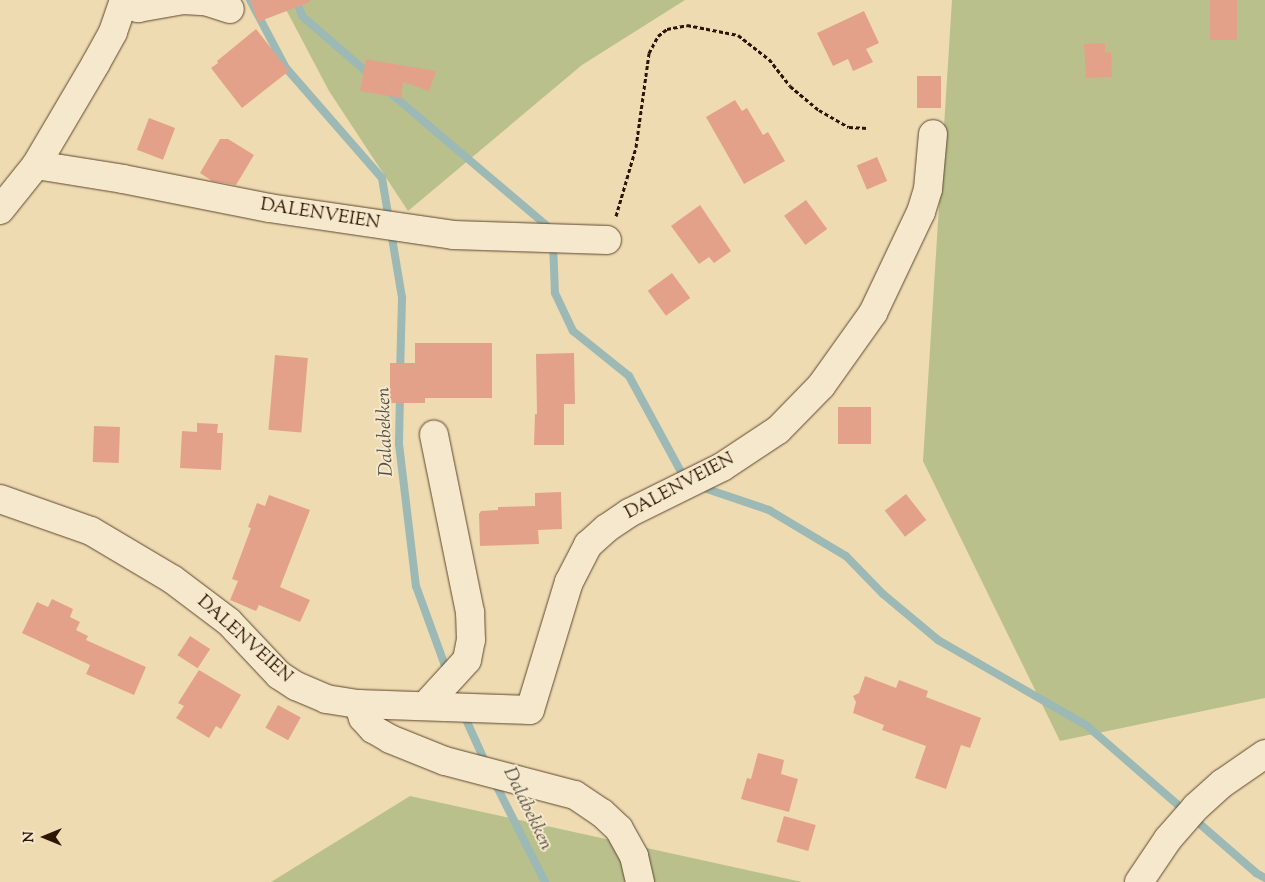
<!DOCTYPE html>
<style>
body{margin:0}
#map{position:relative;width:1265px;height:882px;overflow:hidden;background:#efdbb1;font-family:"Sorts Mill Goudy",serif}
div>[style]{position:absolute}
.green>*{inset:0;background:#b9c08c}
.stream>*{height:8px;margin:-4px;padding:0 4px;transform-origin:4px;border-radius:4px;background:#9cb9b5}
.building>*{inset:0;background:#e4a189;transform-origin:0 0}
.path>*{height:3px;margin-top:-1.5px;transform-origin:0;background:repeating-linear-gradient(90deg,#2e1605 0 4px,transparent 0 6.5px)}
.roads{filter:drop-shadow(0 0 1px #5e4730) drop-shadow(0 0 1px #5e4730)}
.minor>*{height:28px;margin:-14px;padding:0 14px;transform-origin:14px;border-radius:14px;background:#f5e8cc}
span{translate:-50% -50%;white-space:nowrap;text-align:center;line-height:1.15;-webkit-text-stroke:4px #f5e8cc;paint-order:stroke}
.street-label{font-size:18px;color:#2e1605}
.water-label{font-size:19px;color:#544f43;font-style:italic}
.north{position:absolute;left:20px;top:812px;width:50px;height:50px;-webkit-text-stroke:4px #f5e8cc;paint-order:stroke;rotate:270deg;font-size:14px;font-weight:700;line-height:20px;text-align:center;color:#2e1605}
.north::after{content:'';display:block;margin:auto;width:18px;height:22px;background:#2e1605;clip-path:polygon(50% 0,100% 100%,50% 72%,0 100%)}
</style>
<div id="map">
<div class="green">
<i style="clip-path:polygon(281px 0,685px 0,582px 65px,408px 211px,329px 91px)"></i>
<i style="clip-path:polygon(952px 0,1265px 0,1265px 698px,1060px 741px,923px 461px)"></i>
<i style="clip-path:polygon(410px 796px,802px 882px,271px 882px)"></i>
</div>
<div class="stream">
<i style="left:250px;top:0;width:77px;rotate:62.1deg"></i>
<i style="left:286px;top:68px;width:146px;rotate:48.9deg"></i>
<i style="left:382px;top:178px;width:122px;rotate:80.5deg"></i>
<i style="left:402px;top:298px;width:75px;rotate:91.5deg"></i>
<i style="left:296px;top:0;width:17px;rotate:69deg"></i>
<i style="left:302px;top:16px;width:90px;rotate:40.9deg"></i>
<i style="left:388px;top:91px;width:216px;rotate:40.3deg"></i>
<i style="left:553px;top:242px;width:51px;rotate:87.8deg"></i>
<i style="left:555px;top:293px;width:42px;rotate:64.7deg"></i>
<i style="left:573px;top:331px;width:72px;rotate:38.8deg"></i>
<i style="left:629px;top:376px;width:119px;rotate:61.5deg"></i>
<i style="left:400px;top:395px;width:49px;rotate:91.2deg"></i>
<i style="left:399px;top:444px;width:143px;rotate:83.2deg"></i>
<i style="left:416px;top:586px;width:94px;rotate:70deg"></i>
<i style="left:698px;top:486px;width:75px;rotate:18.7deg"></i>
<i style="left:769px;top:510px;width:90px;rotate:30.9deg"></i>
<i style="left:846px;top:556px;width:53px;rotate:45.8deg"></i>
<i style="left:883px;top:594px;width:72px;rotate:39.9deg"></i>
<i style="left:938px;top:640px;width:171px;rotate:29.9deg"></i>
<i style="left:1086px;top:725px;width:225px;rotate:41deg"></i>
<i style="left:1256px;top:873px;width:10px;rotate:29deg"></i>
<i style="left:463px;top:713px;width:58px;rotate:65.6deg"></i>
<i style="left:494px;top:781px;width:113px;rotate:63.2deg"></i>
</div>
<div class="building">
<i style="clip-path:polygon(250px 0,310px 0,310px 2px,258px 22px)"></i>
<i style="left:1210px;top:0;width:27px;height:40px"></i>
<i style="clip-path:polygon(864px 11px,879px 43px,866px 49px,873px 62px,853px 71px,848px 59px,833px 66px,817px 33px)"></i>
<i style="clip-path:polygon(256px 29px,289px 71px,242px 108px,211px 68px,218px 63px,217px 61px)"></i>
<i style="clip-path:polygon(1105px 43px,1105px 53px,1111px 52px,1112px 77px,1086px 78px,1084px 44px)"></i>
<i style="clip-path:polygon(366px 59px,376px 61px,436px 71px,429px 91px,403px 82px,401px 98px,360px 91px)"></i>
<i style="left:917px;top:76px;width:24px;height:32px"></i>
<i style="clip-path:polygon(735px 100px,742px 111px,747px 108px,763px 135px,768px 132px,785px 161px,744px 184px,706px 117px)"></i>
<i style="left:149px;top:118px;width:28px;height:34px;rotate:21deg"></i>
<i style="clip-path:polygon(220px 139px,228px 139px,254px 155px,236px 185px,212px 181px,200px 173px)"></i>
<i style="left:877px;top:157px;width:26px;height:22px;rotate:67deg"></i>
<i style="left:806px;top:200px;width:36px;height:27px;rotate:54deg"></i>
<i style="clip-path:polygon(700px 205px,731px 251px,714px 263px,709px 257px,699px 264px,671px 226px)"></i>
<i style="left:672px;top:273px;width:31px;height:30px;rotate:54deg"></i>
<i style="clip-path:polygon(415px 343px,492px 343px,492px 398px,425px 398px,425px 403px,390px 403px,390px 363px,415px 363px)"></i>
<i style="clip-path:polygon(574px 353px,575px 404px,564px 404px,564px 445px,534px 445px,535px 414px,537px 414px,536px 354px)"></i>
<i style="left:275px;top:355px;width:33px;height:75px;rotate:5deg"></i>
<i style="left:838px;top:407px;width:33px;height:37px"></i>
<i style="clip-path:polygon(197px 423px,218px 424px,217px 433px,223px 433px,221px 470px,180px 468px,182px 431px,197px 432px)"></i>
<i style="left:94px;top:426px;width:26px;height:36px;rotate:2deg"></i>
<i style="clip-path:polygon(561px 492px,562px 529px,538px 530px,539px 544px,480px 546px,479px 514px,481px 511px,498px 510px,498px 507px,535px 506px,535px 493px)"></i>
<i style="left:906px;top:494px;width:33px;height:27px;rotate:52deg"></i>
<i style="clip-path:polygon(269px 495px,310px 510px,280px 587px,310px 600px,300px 622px,259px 605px,256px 611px,230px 600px,238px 581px,232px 579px,251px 528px,248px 527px,257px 503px,265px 506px)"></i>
<i style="clip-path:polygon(52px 599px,73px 609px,70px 617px,80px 622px,76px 630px,88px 636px,86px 640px,146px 667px,134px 695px,86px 674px,90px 665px,22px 633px,37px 602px,48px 607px)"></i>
<i style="left:190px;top:636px;width:24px;height:23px;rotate:33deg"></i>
<i style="clip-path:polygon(199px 670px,241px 695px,221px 729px,216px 726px,209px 738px,176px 718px,184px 706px,178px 703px)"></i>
<i style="clip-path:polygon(865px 676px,896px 688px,899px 680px,928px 691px,926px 697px,981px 718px,970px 748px,961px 745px,946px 789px,915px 778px,926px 746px,882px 730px,884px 725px,853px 713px,856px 702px,853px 696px,859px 693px)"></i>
<i style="left:278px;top:705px;width:26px;height:26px;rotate:29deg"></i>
<i style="clip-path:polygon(758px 753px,784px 760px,781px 774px,798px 779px,789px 812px,741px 799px,747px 778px,751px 779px)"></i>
<i style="left:784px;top:816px;width:33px;height:27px;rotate:16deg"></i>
</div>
<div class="path">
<i style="left:616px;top:216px;width:72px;rotate:-73.8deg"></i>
<i style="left:636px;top:147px;width:95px;rotate:-82.1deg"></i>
<i style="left:649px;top:53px;width:19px;rotate:-62deg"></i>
<i style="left:658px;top:36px;width:11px;rotate:-38deg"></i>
<i style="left:667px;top:29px;width:20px;rotate:-11deg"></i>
<i style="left:687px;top:25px;width:52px;rotate:11.1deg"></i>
<i style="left:738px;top:35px;width:39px;rotate:38deg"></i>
<i style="left:769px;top:59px;width:34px;rotate:52deg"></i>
<i style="left:790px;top:86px;width:38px;rotate:40deg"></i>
<i style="left:819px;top:110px;width:34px;rotate:30deg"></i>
<i style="left:849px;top:127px;width:19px;rotate:3deg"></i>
</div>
<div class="roads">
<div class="minor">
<i style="left:124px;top:4px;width:15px;rotate:16deg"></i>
<i style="left:138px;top:8px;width:46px;rotate:-10.1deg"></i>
<i style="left:183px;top:0;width:22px;rotate:3deg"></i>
<i style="left:205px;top:1px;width:26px;rotate:18deg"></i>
<i style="left:36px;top:165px;width:88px;rotate:9.1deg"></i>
<i style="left:123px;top:179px;width:149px;rotate:11.2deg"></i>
<i style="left:269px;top:208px;width:186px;rotate:8.3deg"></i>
<i style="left:453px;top:235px;width:154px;rotate:1.9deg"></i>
<i style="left:0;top:210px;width:58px;rotate:-51.3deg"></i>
<i style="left:36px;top:165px;width:118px;rotate:-59.5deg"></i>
<i style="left:96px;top:63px;width:35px;rotate:-61deg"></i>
<i style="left:113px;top:32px;width:34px;rotate:-71deg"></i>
<i style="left:0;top:499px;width:96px;rotate:19.4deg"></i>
<i style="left:91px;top:531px;width:94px;rotate:30.7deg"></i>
<i style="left:172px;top:579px;width:71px;rotate:37deg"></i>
<i style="left:229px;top:622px;width:73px;rotate:46.7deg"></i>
<i style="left:279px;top:675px;width:20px;rotate:33deg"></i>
<i style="left:296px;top:686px;width:33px;rotate:23deg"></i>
<i style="left:326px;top:699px;width:32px;rotate:9deg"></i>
<i style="left:358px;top:704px;width:172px;rotate:2deg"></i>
<i style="left:530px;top:710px;width:134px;rotate:-73.1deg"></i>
<i style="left:569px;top:582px;width:42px;rotate:-62.8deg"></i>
<i style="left:588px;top:545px;width:25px;rotate:-42deg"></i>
<i style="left:607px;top:528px;width:27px;rotate:-34deg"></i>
<i style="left:629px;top:513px;width:104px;rotate:-26.3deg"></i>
<i style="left:722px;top:467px;width:67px;rotate:-33.5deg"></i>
<i style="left:778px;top:430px;width:62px;rotate:-45.7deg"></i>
<i style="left:821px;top:386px;width:90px;rotate:-54.5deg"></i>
<i style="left:873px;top:313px;width:112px;rotate:-64.6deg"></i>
<i style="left:921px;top:212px;width:24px;rotate:-73deg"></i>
<i style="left:928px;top:189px;width:55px;rotate:-84.8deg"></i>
<i style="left:358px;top:704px;width:15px;rotate:70deg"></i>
<i style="left:363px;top:718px;width:15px;rotate:48deg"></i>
<i style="left:373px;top:729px;width:20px;rotate:30deg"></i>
<i style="left:390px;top:739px;width:59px;rotate:21.8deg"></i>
<i style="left:445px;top:761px;width:134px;rotate:14.7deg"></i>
<i style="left:575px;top:795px;width:32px;rotate:34deg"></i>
<i style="left:602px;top:813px;width:23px;rotate:43deg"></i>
<i style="left:619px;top:829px;width:31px;rotate:61deg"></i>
<i style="left:634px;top:856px;width:27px;rotate:77deg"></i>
<i style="left:425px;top:706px;width:62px;rotate:-47.6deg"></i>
<i style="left:467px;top:660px;width:20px;rotate:-79deg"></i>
<i style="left:471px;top:640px;width:28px;rotate:-92deg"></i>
<i style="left:470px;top:612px;width:181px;rotate:-101.5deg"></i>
<i style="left:1139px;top:882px;width:52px;rotate:-56deg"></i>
<i style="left:1168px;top:839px;width:43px;rotate:-48.8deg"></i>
<i style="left:1196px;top:807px;width:36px;rotate:-42deg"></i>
<i style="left:1223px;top:783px;width:51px;rotate:-34.6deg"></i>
</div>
</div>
<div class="street-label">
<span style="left:320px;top:215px;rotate:9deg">DALENVEIEN</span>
<span style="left:680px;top:487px;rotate:-28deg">DALENVEIEN</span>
<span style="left:244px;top:640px;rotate:42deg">DALENVEIEN</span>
</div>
<div class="water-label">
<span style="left:386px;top:432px;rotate:-92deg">Dalabekken</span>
<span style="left:527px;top:809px;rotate:64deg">Dalabekken</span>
</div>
<div class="north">N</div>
</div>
